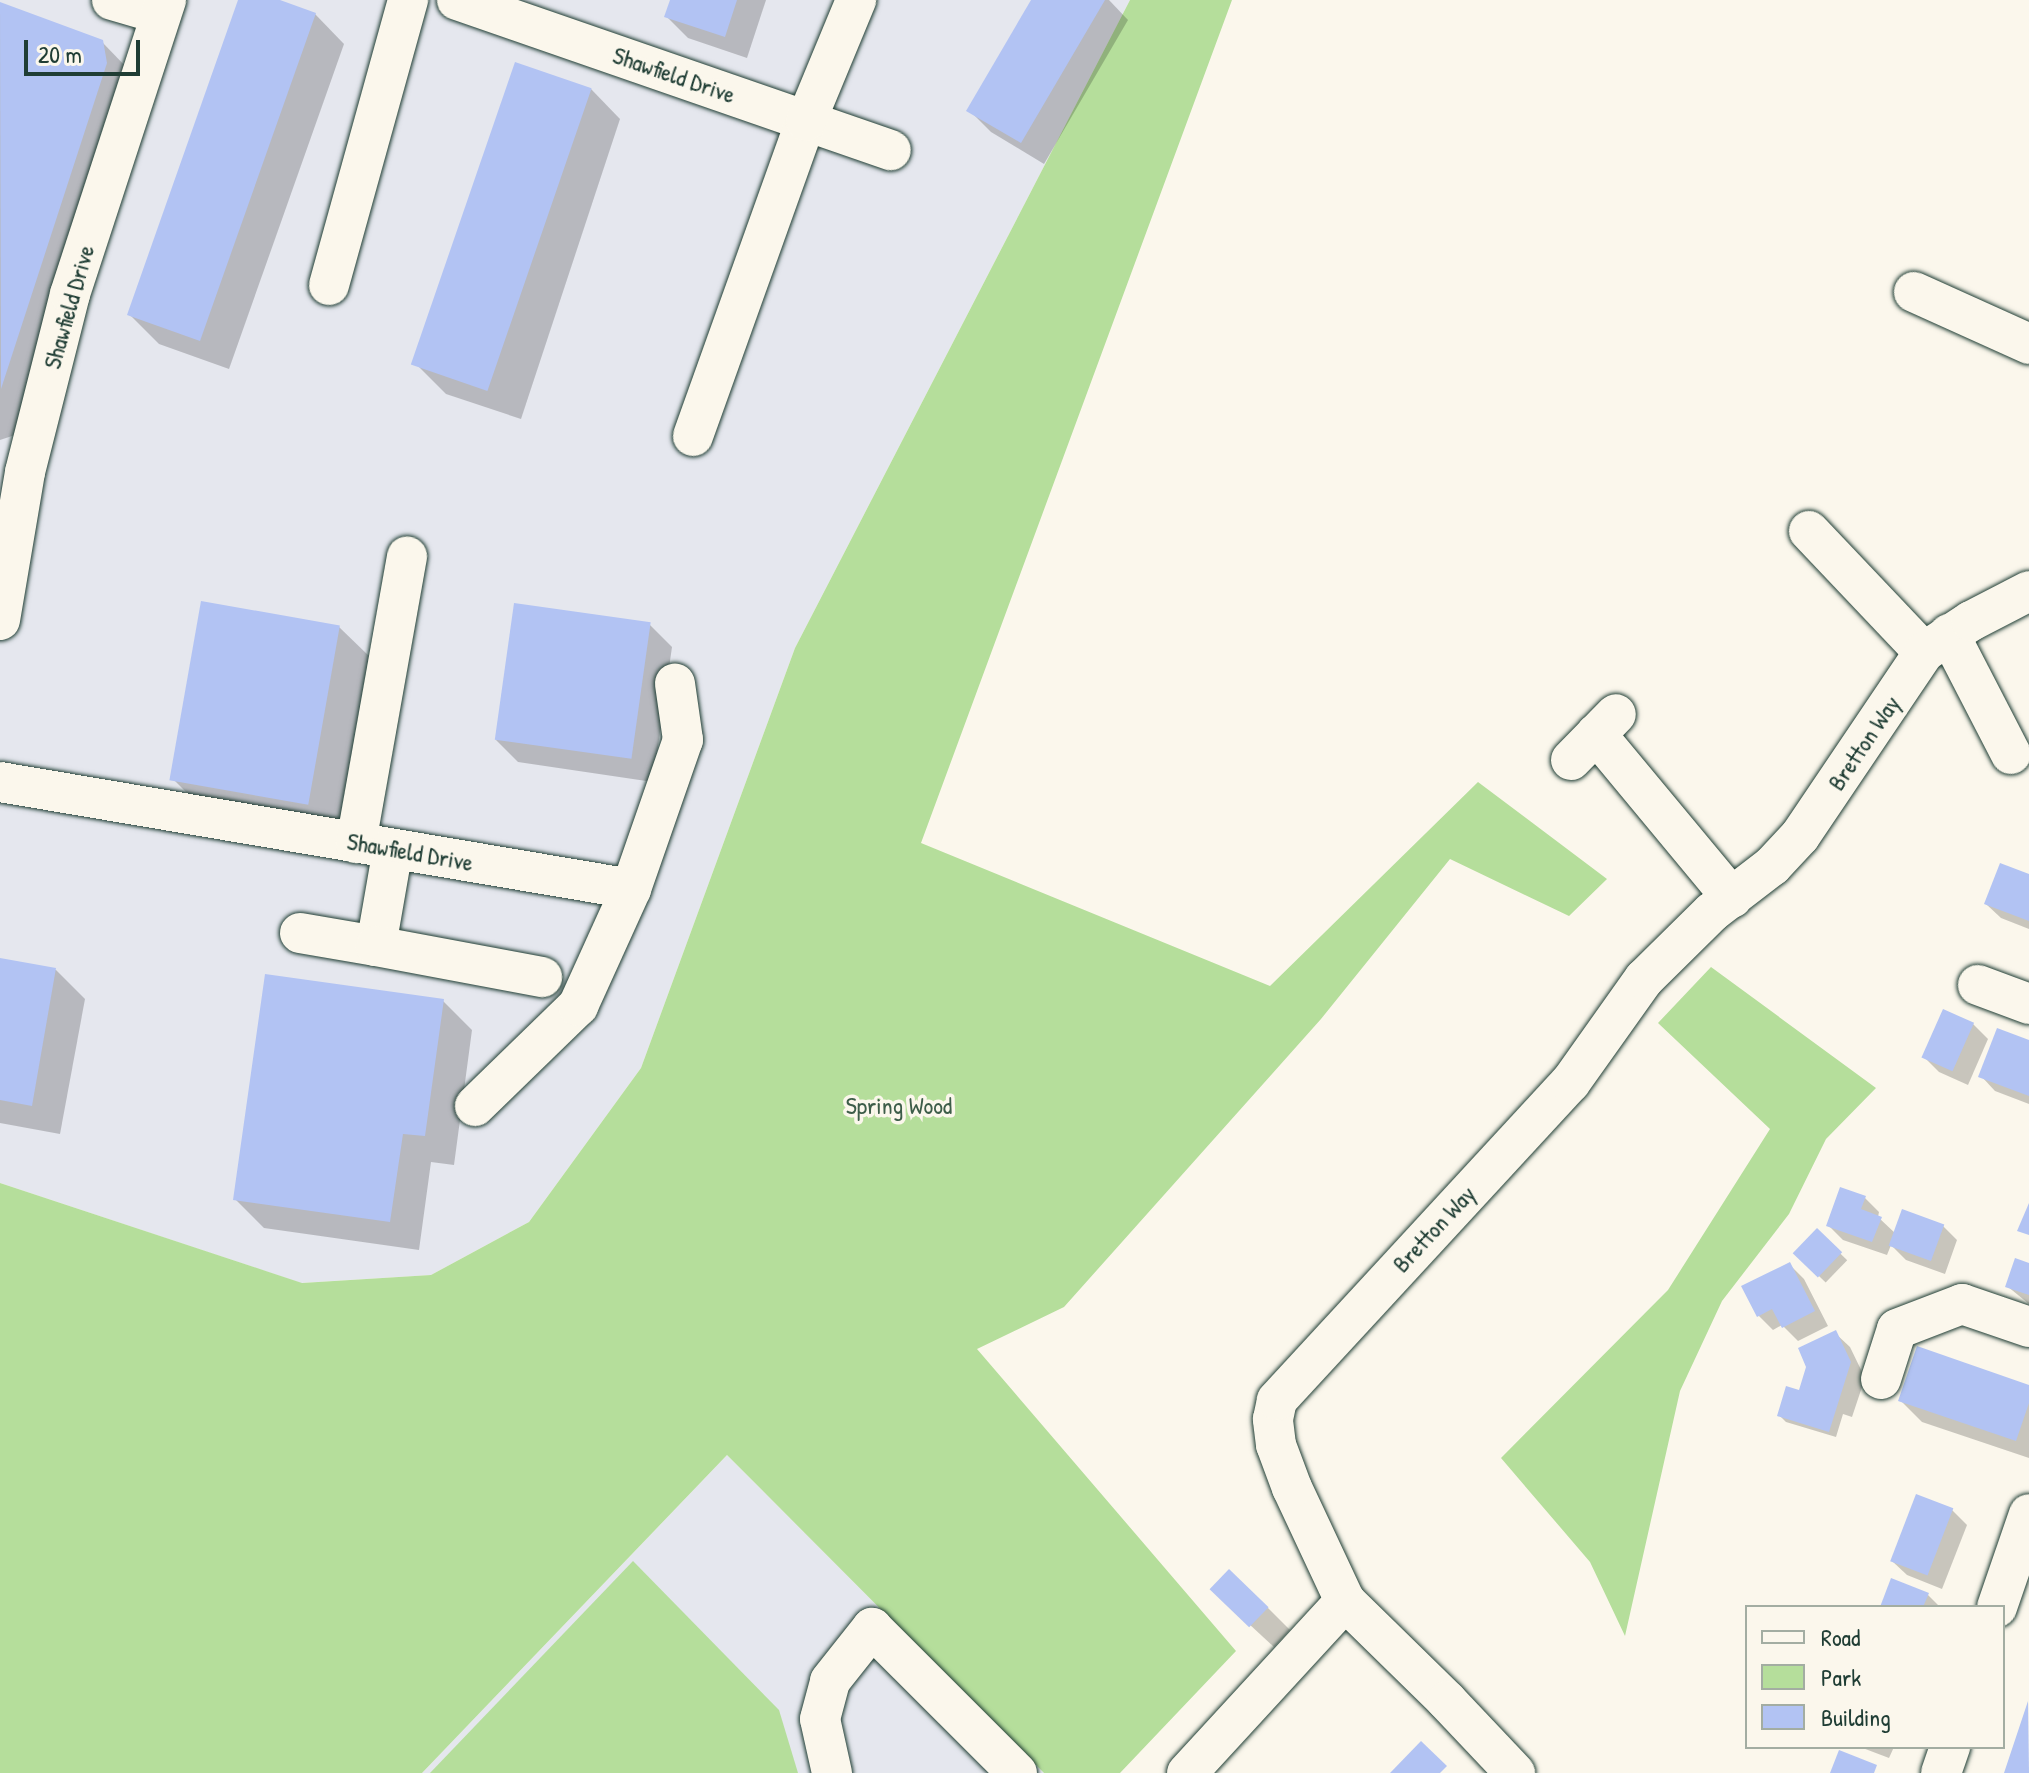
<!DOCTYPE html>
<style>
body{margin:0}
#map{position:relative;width:2029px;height:1773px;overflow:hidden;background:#fbf7ec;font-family:"Patrick Hand",sans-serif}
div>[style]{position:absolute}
.built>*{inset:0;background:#e5e7ee}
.green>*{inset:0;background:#b5de9b}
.shadow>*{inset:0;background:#0003;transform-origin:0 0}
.building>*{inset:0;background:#b2c3f3;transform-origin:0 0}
.roads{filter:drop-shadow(0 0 2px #1f3d34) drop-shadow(0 0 2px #1f3d34)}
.minor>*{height:40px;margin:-20px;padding:0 20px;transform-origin:20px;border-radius:20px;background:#fbf7ec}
span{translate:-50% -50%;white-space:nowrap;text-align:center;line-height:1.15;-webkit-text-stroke:7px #fbf7ec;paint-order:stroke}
.street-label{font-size:24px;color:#1f3d34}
.park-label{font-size:24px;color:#3d5d49}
.legend{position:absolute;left:1745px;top:1605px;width:260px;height:144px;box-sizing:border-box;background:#fbf7ec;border:2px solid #a3ada2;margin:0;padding:10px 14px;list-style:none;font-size:24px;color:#1f3d34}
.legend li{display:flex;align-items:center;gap:16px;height:40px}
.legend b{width:40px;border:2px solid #a3ada2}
.scale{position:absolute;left:24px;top:40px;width:116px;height:36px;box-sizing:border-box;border:4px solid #1f3d34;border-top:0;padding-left:10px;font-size:24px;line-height:28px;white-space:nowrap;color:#1f3d34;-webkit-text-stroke:6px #fbf7ec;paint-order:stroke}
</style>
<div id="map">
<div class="built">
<i style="clip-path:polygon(0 0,1130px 0,795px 648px,641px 1068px,529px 1222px,431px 1275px,301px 1283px,0 1183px)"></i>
<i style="clip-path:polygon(727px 1455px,1044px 1773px,422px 1773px)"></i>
</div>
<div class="green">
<i style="clip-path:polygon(1130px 0,1232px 0,921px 843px,1270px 986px,1478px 782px,1607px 879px,1569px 916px,1450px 859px,1321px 1019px,1064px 1307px,977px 1349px,1236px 1651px,1120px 1773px,1044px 1773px,727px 1455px,422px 1773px,0 1773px,0 1183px,302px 1283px,431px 1275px,529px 1222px,641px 1068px,795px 648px)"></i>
<i style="clip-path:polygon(1711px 967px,1876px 1088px,1826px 1139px,1789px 1214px,1722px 1301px,1680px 1391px,1625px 1636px,1590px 1562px,1501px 1458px,1668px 1290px,1770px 1129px,1658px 1023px)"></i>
<i style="clip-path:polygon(633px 1561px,779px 1710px,798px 1773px,430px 1773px)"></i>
</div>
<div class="shadow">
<i style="clip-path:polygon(240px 0,274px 0,315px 14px,344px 44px,229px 369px,159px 344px,130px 315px)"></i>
<i style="clip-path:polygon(672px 0,766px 0,747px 58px,688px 38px,666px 16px)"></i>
<i style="clip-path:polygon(1034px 0,1109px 0,1128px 20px,1044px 164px,991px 132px,969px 110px)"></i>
<i style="clip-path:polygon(0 4px,102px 42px,131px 72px,24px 432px,0 440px)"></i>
<i style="clip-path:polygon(591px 89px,620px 119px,521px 419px,446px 394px,417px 365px)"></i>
<i style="clip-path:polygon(650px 625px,672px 647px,653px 782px,518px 762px,496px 740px)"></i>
<i style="clip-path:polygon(339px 627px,369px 656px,339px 832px,202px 808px,173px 779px)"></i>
<i style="clip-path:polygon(2029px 876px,2029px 929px,2001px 918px,1986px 904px)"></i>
<i style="clip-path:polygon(0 960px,56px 970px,85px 999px,60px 1134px,0 1123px)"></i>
<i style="clip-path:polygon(443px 1001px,472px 1030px,454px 1165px,431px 1162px,419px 1250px,264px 1228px,235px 1199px)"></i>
<i style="clip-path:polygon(1973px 1024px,1988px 1039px,1968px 1085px,1939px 1072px,1924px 1057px)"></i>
<i style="clip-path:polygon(2029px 1042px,2029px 1104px,1995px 1091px,1981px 1076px)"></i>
<i style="clip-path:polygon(1865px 1198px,1879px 1212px,1878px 1217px,1896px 1234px,1943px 1226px,1957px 1240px,1945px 1274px,1906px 1260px,1891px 1245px,1887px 1255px,1843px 1240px,1828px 1225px)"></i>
<i style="left:1817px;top:1231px;width:42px;height:31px;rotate:44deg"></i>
<i style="clip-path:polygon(1790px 1265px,1804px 1279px,1828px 1326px,1798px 1341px,1782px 1325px,1773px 1330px,1758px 1315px)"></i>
<i style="clip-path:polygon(2029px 1265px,2029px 1304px,2007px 1286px)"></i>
<i style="clip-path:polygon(1835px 1333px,1850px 1347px,1865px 1378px,1852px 1417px,1843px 1414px,1836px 1437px,1786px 1422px,1779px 1415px,1806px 1395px)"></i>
<i style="clip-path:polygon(2029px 1387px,2029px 1458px,1922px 1422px,1900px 1400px)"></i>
<i style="clip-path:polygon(1917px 1496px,1952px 1510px,1967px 1525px,1942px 1589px,1907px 1575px,1892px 1561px)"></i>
<i style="clip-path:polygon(1927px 1594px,1940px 1607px,1882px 1607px)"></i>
<i style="clip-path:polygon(1268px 1608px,1290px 1630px,1274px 1647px,1235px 1611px)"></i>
<i style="clip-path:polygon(1860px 1747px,1894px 1747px,1889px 1758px)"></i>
</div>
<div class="building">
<i style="clip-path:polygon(238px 0,280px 0,316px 13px,200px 341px,127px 315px)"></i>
<i style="clip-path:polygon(670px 0,737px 0,725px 37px,664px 17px)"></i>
<i style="clip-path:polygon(1031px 0,1105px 0,1021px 143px,966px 111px)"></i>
<i style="clip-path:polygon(0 2px,103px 40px,107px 63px,1px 389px)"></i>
<i style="left:515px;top:62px;width:81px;height:320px;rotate:19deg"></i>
<i style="left:201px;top:601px;width:141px;height:182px;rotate:10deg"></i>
<i style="left:514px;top:603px;width:138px;height:138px;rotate:8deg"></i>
<i style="clip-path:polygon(2000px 863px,2029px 874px,2029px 921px,1984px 904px)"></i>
<i style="clip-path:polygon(0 958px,56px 968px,32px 1106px,0 1100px)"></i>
<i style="clip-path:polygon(265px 974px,444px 999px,425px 1136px,403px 1134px,390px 1222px,233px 1200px)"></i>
<i style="left:1943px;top:1009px;width:34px;height:53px;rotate:24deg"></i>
<i style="clip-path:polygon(1997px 1028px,2029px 1040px,2029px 1096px,1978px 1077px)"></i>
<i style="clip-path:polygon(1840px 1187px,1866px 1196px,1861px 1209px,1882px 1217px,1872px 1242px,1826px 1226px)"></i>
<i style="clip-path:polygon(2029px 1203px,2029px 1235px,2017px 1231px)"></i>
<i style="left:1902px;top:1209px;width:45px;height:39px;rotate:20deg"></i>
<i style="left:1817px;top:1228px;width:35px;height:35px;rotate:44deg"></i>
<i style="clip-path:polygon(2015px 1258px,2029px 1263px,2029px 1295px,2005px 1287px)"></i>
<i style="clip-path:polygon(1790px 1262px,1815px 1311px,1782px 1328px,1772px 1309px,1757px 1317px,1741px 1286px)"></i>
<i style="clip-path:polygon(1836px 1330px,1851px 1362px,1829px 1432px,1777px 1416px,1786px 1386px,1799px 1390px,1806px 1367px,1798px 1348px)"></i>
<i style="clip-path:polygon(1917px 1346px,2029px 1385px,2029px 1403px,2016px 1441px,1898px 1401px)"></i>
<i style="left:1916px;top:1494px;width:40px;height:72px;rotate:21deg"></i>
<i style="left:1229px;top:1569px;width:55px;height:28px;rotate:44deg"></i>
<i style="clip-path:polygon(1891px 1578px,1929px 1593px,1923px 1607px,1880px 1607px)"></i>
<i style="clip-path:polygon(2028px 1701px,2029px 1773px,2004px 1773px)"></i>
<i style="clip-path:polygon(1421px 1741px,1447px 1766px,1440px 1773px,1390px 1773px)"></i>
<i style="clip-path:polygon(1839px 1750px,1877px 1765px,1874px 1773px,1830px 1773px)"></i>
</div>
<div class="roads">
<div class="minor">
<i style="left:112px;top:0;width:50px;rotate:16.3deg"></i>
<i style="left:457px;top:0;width:459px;rotate:19.1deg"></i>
<i style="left:329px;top:285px;width:296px;rotate:-74.5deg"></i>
<i style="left:1914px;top:292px;width:126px;rotate:24.3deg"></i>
<i style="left:693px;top:436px;width:335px;rotate:-70.3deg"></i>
<i style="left:806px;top:121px;width:131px;rotate:-67.5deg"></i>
<i style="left:1809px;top:531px;width:167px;rotate:46.5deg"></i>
<i style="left:0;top:620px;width:150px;rotate:-80.4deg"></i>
<i style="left:25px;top:472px;width:184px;rotate:-75.8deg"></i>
<i style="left:70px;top:294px;width:309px;rotate:-71.9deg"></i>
<i style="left:1949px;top:634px;width:135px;rotate:62.7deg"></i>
<i style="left:1596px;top:734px;width:213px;rotate:50.3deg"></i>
<i style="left:1571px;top:760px;width:64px;rotate:-45.6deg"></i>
<i style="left:0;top:782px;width:640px;rotate:9.62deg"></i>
<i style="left:356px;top:843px;width:291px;rotate:-79.9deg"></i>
<i style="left:300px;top:933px;width:77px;rotate:9.7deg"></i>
<i style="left:376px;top:946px;width:98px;rotate:-80.1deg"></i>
<i style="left:376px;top:946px;width:169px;rotate:10.6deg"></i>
<i style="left:1978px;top:985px;width:54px;rotate:20.4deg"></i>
<i style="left:475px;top:1106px;width:144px;rotate:-44.2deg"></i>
<i style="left:578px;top:1006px;width:128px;rotate:-65.6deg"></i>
<i style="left:631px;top:889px;width:158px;rotate:-70.8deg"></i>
<i style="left:683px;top:740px;width:57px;rotate:-98.1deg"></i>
<i style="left:1881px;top:1379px;width:52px;rotate:-72.3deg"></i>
<i style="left:1897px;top:1329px;width:70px;rotate:-21deg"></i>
<i style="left:1962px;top:1304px;width:71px;rotate:18.9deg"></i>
<i style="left:1345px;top:1601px;width:143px;rotate:44.4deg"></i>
<i style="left:1447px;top:1701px;width:99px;rotate:46.6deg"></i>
<i style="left:1997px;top:1607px;width:98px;rotate:-71deg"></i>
<i style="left:832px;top:1773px;width:55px;rotate:-102.5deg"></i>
<i style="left:820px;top:1719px;width:39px;rotate:-75deg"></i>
<i style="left:830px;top:1681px;width:68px;rotate:-51.6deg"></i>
<i style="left:872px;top:1628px;width:205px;rotate:45deg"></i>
<i style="left:1187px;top:1773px;width:234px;rotate:-47.4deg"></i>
<i style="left:1345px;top:1601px;width:125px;rotate:-115.1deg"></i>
<i style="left:1292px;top:1488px;width:46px;rotate:-110.4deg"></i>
<i style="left:1276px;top:1445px;width:26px;rotate:-97deg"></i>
<i style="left:1273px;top:1419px;width:19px;rotate:-78deg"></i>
<i style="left:1277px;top:1400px;width:432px;rotate:-47.3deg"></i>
<i style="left:1570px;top:1083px;width:128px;rotate:-54.6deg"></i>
<i style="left:1644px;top:979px;width:95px;rotate:-44.6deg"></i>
<i style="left:1712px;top:912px;width:76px;rotate:-37.5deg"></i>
<i style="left:1772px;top:866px;width:41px;rotate:-47deg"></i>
<i style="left:1800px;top:836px;width:222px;rotate:-56deg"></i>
<i style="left:1924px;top:652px;width:56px;rotate:-33.4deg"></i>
<i style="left:1971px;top:621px;width:65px;rotate:-27.3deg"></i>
<i style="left:1941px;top:1773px;width:28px;rotate:-71deg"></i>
</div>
</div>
<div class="street-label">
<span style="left:674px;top:75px;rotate:19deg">Shawfield Drive</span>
<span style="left:69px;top:307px;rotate:-74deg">Shawfield Drive</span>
<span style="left:1864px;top:743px;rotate:-56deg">Bretton Way</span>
<span style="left:410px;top:852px;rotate:10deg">Shawfield Drive</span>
<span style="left:1434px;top:1229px;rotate:-47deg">Bretton Way</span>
</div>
<div class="park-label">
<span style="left:899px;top:1106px">Spring Wood</span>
</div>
<ul class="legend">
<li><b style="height:10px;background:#fbf7ec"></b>Road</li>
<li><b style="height:22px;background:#b5de9b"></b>Park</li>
<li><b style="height:22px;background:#b2c3f3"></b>Building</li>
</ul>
<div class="scale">20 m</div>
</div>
